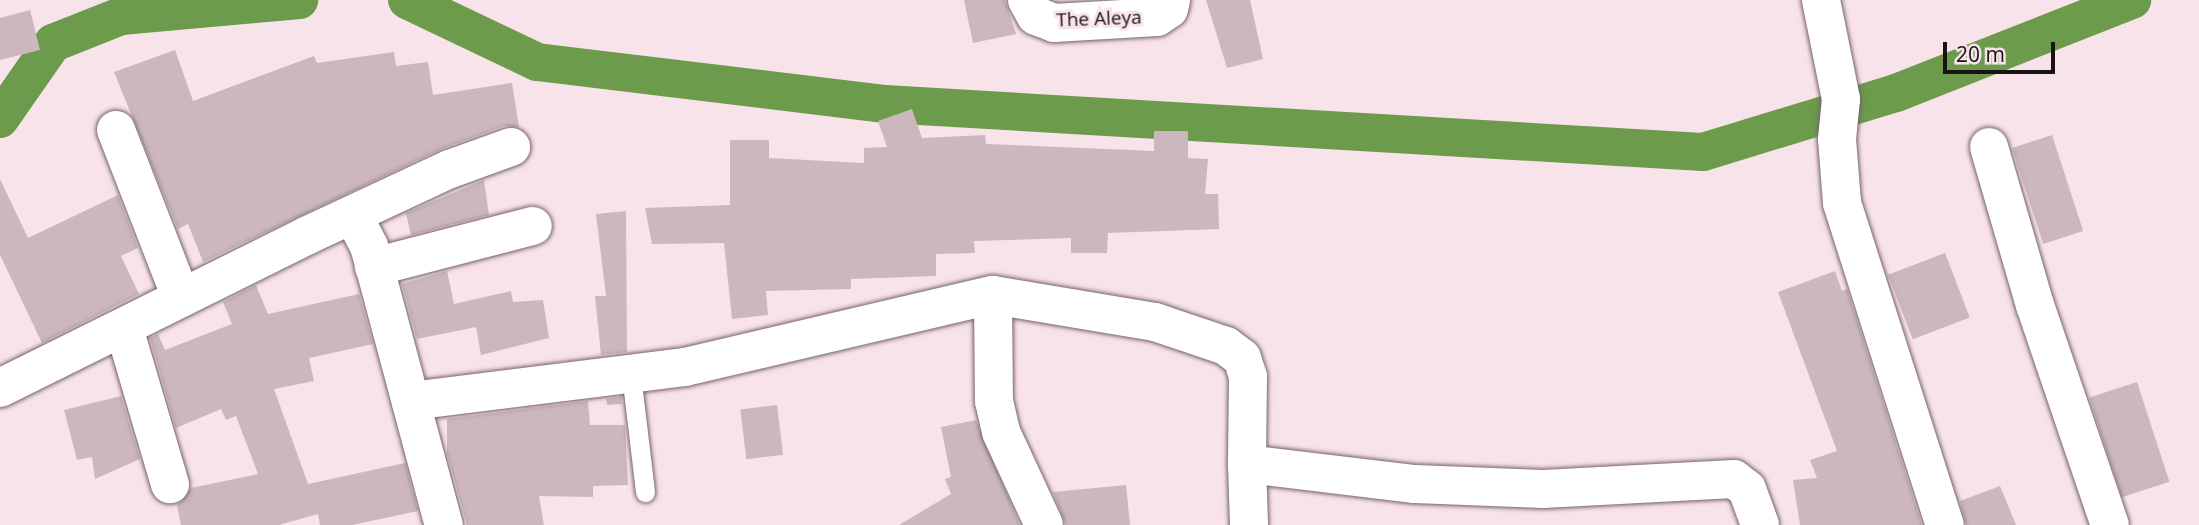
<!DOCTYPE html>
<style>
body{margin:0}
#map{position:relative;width:2199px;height:525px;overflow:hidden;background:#f9e3ea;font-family:"Open Sans",sans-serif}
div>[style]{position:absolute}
.canal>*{height:38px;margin:-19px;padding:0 19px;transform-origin:19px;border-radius:19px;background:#6b9b4b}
.building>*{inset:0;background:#ccb7be;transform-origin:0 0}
.roads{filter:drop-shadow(0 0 2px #766369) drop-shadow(0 0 2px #766369)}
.lane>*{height:19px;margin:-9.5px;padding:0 9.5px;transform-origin:9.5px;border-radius:9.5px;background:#fff}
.street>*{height:38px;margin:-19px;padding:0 19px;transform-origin:19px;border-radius:19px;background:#fff}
span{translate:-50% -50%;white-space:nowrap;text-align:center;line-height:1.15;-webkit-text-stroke:6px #f9e3ea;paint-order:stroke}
.street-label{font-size:19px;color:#1a1315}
.scale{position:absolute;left:1943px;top:42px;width:112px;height:32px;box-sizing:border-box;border:4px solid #1a1315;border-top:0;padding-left:9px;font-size:21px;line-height:24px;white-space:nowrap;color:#1a1315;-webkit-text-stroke:5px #f9e3ea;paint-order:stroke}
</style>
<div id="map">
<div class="canal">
<i style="left:407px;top:0;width:144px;rotate:25.5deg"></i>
<i style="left:537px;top:62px;width:351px;rotate:6.9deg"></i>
<i style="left:885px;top:104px;width:819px;rotate:3.36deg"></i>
<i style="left:1703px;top:152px;width:202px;rotate:-17deg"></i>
<i style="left:1896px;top:93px;width:254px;rotate:-21.5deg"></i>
<i style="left:0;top:119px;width:93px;rotate:-55.1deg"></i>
<i style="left:53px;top:43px;width:73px;rotate:-21.7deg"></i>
<i style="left:121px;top:16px;width:179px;rotate:-5.1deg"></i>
</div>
<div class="building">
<i style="clip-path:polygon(964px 0,1005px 0,1016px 34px,973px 43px)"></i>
<i style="clip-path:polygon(1206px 0,1250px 0,1263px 59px,1227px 68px)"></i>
<i style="clip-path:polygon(30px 10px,40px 50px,0 60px,0 18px)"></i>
<i style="clip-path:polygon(175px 50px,193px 101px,314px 56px,317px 63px,394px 52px,396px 66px,428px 62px,433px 95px,512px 83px,519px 127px,504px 126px,441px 149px,203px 262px,188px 224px,178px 229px,114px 72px)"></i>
<i style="clip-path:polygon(912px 109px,922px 138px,985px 135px,986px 144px,1154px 151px,1154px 131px,1188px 131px,1188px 158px,1208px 159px,1205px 194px,1218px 194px,1219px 229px,1108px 233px,1107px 253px,1071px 253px,1071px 238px,974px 241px,975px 253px,936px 254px,936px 276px,851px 279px,851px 289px,766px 291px,768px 315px,732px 319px,724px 243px,652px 244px,645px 208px,730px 205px,730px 140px,769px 140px,769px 158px,864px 163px,864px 148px,887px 147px,878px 121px)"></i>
<i style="left:2052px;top:135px;width:101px;height:42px;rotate:72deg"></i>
<i style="clip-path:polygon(0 179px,28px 238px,118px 195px,138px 248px,121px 256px,139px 294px,42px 343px,0 255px)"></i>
<i style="clip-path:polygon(484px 180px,489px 215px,411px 235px,406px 213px)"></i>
<i style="clip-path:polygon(626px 211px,627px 352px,601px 355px,595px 296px,606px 296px,596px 214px)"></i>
<i style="left:1945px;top:253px;width:69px;height:61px;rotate:69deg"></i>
<i style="clip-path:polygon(447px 271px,454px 304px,511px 291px,513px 302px,543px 300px,549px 338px,481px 355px,476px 327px,417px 339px,402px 284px)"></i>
<i style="clip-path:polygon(1835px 271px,1842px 291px,1847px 289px,1922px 525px,1800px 525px,1793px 480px,1817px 478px,1810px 460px,1837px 451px,1778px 292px)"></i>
<i style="clip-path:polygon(256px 285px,268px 314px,359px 294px,373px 344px,309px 358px,314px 381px,274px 389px,308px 484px,405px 463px,418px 511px,352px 525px,320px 525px,318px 514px,279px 525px,181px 525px,177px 505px,191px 488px,258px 474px,236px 416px,226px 420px,221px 409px,176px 428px,150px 338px,158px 334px,165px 350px,232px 324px,223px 302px)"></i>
<i style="left:2137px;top:382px;width:105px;height:50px;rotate:72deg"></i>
<i style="clip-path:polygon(121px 396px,140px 459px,95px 479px,92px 457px,77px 460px,64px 410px)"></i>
<i style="clip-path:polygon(621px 397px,622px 404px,607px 405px,606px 399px)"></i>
<i style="clip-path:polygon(588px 401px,590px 425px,625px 425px,628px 485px,593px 486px,593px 497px,539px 496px,544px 525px,467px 525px,447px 453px,447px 419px)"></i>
<i style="left:777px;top:405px;width:50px;height:37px;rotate:83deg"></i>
<i style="clip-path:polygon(976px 420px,1020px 525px,899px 525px,951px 494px,945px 479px,951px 477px,941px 427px)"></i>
<i style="clip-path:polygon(1126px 485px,1130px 525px,1066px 525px,1053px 492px)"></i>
<i style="clip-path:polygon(2000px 486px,2016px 525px,1966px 525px,1960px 501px)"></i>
</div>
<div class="roads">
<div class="lane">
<i style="left:631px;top:374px;width:119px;rotate:83.2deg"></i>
</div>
<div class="street">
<i style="left:1027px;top:0;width:18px;rotate:61deg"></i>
<i style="left:1036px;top:16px;width:19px;rotate:21deg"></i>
<i style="left:1054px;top:23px;width:103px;rotate:-3.3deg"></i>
<i style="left:1157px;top:17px;width:14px;rotate:-34deg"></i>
<i style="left:1169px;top:9px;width:9px;rotate:-77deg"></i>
<i style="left:1821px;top:0;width:101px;rotate:78.6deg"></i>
<i style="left:1841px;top:99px;width:40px;rotate:95.7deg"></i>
<i style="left:1837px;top:139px;width:64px;rotate:85.5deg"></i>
<i style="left:1842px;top:203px;width:338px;rotate:72.3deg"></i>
<i style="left:116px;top:130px;width:180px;rotate:68.8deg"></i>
<i style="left:1989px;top:147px;width:165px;rotate:73.8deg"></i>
<i style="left:2035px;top:305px;width:232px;rotate:71.2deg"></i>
<i style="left:353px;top:215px;width:35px;rotate:63deg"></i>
<i style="left:369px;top:246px;width:289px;rotate:75deg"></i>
<i style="left:374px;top:267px;width:164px;rotate:-14.5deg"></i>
<i style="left:993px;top:295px;width:106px;rotate:89.5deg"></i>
<i style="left:994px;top:401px;width:32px;rotate:77deg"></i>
<i style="left:1001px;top:432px;width:102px;rotate:65.2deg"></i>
<i style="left:124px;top:328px;width:163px;rotate:73.6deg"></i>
<i style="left:0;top:388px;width:342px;rotate:-26.4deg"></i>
<i style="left:306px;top:236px;width:159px;rotate:-25deg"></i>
<i style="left:450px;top:169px;width:65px;rotate:-19.8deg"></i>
<i style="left:411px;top:401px;width:276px;rotate:-7.1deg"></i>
<i style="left:685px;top:367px;width:316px;rotate:-13.2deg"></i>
<i style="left:993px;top:295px;width:164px;rotate:9.5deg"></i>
<i style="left:1155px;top:322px;width:75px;rotate:18.7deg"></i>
<i style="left:1226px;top:346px;width:20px;rotate:37deg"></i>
<i style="left:1242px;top:358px;width:20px;rotate:72deg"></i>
<i style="left:1248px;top:377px;width:87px;rotate:90.7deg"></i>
<i style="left:1247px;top:464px;width:169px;rotate:6.8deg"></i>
<i style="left:1415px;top:484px;width:128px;rotate:2.2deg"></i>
<i style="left:1543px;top:489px;width:191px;rotate:-3deg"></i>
<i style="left:1734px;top:479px;width:16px;rotate:38deg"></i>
<i style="left:1747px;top:489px;width:38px;rotate:70deg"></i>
<i style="left:1247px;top:464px;width:61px;rotate:88.1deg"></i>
</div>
</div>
<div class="street-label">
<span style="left:1099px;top:19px;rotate:-2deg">The Aleya</span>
</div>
<div class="scale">20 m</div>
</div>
